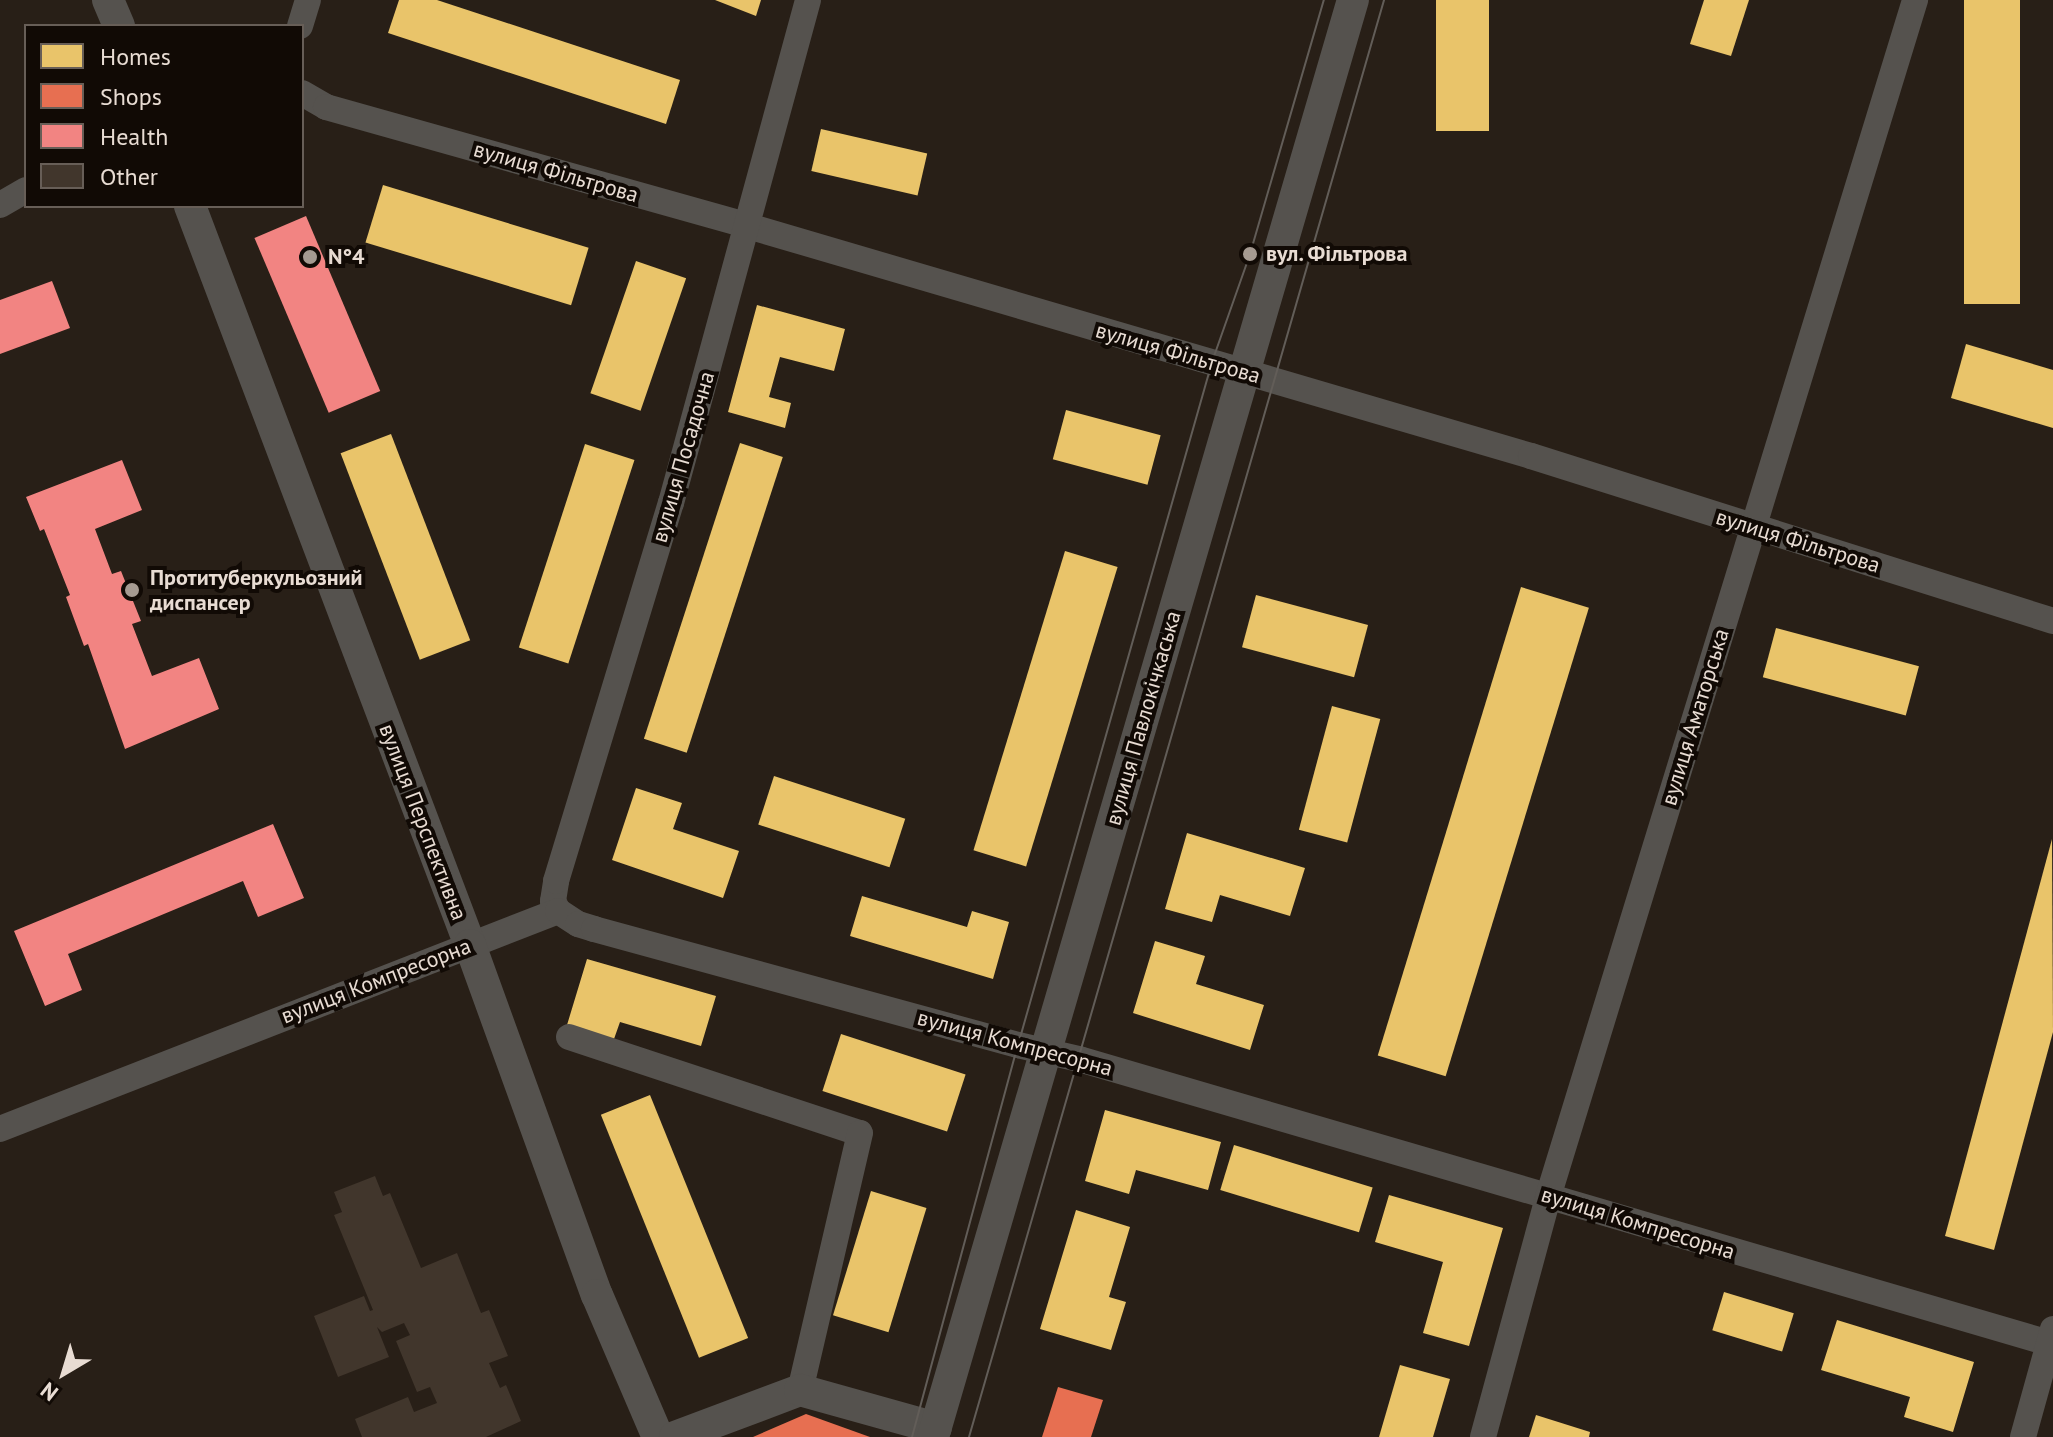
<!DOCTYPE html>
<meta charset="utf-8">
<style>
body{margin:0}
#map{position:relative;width:2053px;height:1437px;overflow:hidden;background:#281f17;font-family:"PT Sans",sans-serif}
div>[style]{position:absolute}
.homes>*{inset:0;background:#e9c46a;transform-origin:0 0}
.shops>*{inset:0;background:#e76f51}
.health>*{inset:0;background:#f28482;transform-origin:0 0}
.building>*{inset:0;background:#41362c}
.minor>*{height:26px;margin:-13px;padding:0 13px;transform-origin:13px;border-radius:13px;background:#55524e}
.tertiary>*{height:32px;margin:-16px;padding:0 16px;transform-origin:16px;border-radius:16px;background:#55524e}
.tram>*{height:2px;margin:-1px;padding:0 1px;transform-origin:1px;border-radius:1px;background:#625d58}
.dots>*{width:22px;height:22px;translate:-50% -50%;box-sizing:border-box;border:4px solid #110a05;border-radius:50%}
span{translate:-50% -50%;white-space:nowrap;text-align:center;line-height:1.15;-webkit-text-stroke:8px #110a05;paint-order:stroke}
.street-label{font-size:22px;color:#e8dcd3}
.poi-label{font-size:22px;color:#e8dcd3;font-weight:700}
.left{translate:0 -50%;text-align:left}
.legend{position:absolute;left:24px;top:24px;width:280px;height:184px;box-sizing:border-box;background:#110a05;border:2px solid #675e57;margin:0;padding:10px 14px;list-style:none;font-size:24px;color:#e8dcd3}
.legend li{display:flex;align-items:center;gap:16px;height:40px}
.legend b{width:40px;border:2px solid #675e57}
.north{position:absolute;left:24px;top:1333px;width:80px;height:80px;-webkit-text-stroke:6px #110a05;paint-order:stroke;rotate:218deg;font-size:22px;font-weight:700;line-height:32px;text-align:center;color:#e8dcd3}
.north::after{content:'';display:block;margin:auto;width:28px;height:36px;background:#e8dcd3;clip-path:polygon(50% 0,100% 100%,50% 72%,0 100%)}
</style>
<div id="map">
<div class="homes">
<i style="clip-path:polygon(399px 0,437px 0,680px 80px,666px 124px,388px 33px)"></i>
<i style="clip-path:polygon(715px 0,761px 0,756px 16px)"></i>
<i style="left:1436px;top:0;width:53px;height:131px"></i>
<i style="clip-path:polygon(1704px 0,1749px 0,1731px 56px,1690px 44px)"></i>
<i style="left:1964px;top:0;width:56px;height:304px"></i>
<i style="left:821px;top:129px;width:109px;height:43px;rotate:13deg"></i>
<i style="left:383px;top:185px;width:215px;height:60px;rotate:17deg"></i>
<i style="left:636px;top:261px;width:53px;height:140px;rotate:19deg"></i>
<i style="clip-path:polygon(757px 305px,845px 329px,834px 371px,780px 357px,769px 397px,791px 403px,785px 428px,728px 412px)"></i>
<i style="clip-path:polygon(1966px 344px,2053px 370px,2053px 428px,1951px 398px)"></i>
<i style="left:1066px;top:410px;width:98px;height:51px;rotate:15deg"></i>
<i style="left:391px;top:434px;width:221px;height:54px;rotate:69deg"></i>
<i style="left:740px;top:443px;width:45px;height:311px;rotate:18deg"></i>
<i style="left:585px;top:444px;width:52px;height:214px;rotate:18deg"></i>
<i style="left:1065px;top:551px;width:55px;height:313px;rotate:17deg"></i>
<i style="left:1521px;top:587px;width:71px;height:490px;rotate:17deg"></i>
<i style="left:1256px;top:595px;width:116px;height:54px;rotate:15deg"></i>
<i style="left:1776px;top:628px;width:148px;height:51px;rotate:15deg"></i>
<i style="left:1332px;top:706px;width:50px;height:128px;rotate:15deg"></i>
<i style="left:774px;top:776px;width:138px;height:51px;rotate:18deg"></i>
<i style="clip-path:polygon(636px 788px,682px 803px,673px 829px,739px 851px,723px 898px,612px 860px)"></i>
<i style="clip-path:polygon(1187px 833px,1305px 868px,1290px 916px,1220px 895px,1212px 922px,1165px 909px)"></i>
<i style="clip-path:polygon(2052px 839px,2053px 1032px,1994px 1250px,1945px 1236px)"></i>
<i style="clip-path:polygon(862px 896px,967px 927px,972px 911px,1009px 922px,993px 979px,850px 936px)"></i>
<i style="clip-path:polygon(1155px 941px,1205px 956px,1196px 984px,1264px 1005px,1250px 1050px,1133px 1013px)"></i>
<i style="clip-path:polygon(587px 959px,716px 996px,701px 1046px,620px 1022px,614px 1039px,567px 1025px)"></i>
<i style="left:841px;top:1034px;width:131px;height:60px;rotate:18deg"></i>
<i style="left:650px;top:1095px;width:262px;height:53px;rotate:68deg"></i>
<i style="clip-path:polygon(1105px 1110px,1221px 1142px,1208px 1190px,1136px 1170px,1129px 1194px,1085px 1181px)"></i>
<i style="left:1234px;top:1145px;width:145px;height:47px;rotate:17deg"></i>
<i style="left:871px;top:1191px;width:58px;height:130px;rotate:17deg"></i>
<i style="clip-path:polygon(1389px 1195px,1503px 1228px,1469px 1346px,1423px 1333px,1443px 1262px,1375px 1242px)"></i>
<i style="clip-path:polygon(1076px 1210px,1130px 1227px,1109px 1297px,1126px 1302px,1111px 1350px,1040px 1329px)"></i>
<i style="left:1724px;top:1292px;width:73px;height:40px;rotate:17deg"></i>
<i style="clip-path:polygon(1837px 1320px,1974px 1362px,1953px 1432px,1904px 1417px,1910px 1397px,1821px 1370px)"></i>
<i style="clip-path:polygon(1400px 1365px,1450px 1379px,1433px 1437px,1379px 1437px)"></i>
<i style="clip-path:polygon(1536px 1415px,1590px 1432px,1589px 1437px,1529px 1437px)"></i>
</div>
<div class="shops">
<i style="clip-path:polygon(1058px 1387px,1103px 1400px,1091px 1437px,1042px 1437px)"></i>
<i style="clip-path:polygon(806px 1414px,870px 1437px,753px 1437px)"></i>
</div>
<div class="health">
<i style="left:306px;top:216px;width:190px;height:56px;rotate:67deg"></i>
<i style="clip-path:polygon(52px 281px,70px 328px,0 354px,0 300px)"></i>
<i style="clip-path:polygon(122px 460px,142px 510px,95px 529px,112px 574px,121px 571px,141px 621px,132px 624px,152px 676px,199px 658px,219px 709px,125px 749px,88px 644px,84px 646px,66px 597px,70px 595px,44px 529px,40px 531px,26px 497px)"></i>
<i style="clip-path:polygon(273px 824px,304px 898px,258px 917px,243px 881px,68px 954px,82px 990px,45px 1006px,14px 931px)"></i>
</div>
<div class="building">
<i style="clip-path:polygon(375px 1176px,383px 1196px,390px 1193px,421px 1268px,457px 1253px,481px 1313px,489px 1310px,508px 1356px,489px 1363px,500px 1388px,506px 1385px,521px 1421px,486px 1437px,362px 1437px,355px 1419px,408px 1397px,414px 1412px,437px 1403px,430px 1387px,417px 1392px,396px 1341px,410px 1335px,404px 1323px,382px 1332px,377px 1327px,389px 1357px,338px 1377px,314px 1316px,364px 1296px,370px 1311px,373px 1310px,334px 1215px,342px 1212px,334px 1192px)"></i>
</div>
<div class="minor">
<i style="left:300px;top:26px;width:27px;rotate:-73deg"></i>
<i style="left:302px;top:93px;width:28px;rotate:30deg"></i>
<i style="left:326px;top:107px;width:438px;rotate:15.7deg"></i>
<i style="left:748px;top:226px;width:816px;rotate:16.37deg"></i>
<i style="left:1531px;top:456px;width:547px;rotate:17.54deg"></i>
<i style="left:0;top:205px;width:30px;rotate:-30deg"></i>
<i style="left:558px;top:911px;width:11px;rotate:-117deg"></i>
<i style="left:553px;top:901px;width:20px;rotate:-81deg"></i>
<i style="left:556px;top:881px;width:395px;rotate:-73.1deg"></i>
<i style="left:671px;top:503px;width:521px;rotate:-74.76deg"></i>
<i style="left:569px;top:1037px;width:306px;rotate:18.3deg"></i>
<i style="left:860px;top:1133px;width:264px;rotate:103.1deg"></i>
<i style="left:0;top:1129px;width:599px;rotate:-21.34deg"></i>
<i style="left:558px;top:911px;width:24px;rotate:33deg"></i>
<i style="left:578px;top:924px;width:17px;rotate:17deg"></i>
<i style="left:594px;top:929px;width:440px;rotate:15.3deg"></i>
<i style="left:1018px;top:1045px;width:63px;rotate:12.9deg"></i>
<i style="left:1079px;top:1059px;width:1011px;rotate:16.32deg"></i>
<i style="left:1483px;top:1437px;width:249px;rotate:-74.8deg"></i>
<i style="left:1548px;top:1197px;width:1252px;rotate:-72.95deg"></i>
<i style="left:2023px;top:1437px;width:112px;rotate:-74.5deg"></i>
</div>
<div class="tertiary">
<i style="left:108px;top:0;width:28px;rotate:67deg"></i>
<i style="left:190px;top:206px;width:790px;rotate:69.25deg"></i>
<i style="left:470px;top:945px;width:372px;rotate:70.1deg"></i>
<i style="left:597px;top:1295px;width:155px;rotate:66.8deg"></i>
<i style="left:675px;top:1437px;width:134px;rotate:-20.6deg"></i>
<i style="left:800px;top:1390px;width:141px;rotate:15.6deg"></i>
<i style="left:933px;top:1437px;width:1497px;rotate:-73.71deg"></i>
</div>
<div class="tram">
<i style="left:912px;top:1437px;width:406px;rotate:-74.9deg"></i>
<i style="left:1018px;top:1045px;width:710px;rotate:-74.14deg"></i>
<i style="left:1212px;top:362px;width:114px;rotate:-70.6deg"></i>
<i style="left:1250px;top:254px;width:265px;rotate:-73.8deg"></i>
<i style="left:969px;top:1437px;width:1496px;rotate:-73.89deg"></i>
</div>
<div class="dots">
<i style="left:1250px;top:254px;background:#a59a91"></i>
<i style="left:310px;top:257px;background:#a59a91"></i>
<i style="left:132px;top:590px;background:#a59a91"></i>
</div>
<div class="street-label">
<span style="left:556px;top:172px;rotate:16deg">вулиця Фільтрова</span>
<span style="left:1178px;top:353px;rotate:16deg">вулиця Фільтрова</span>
<span style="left:683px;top:457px;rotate:-74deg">вулиця Посадочна</span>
<span style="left:1798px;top:541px;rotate:17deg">вулиця Фільтрова</span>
<span style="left:1695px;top:717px;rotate:-73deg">вулиця Аматорська</span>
<span style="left:1143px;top:718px;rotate:-74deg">вулиця Павлокічкаська</span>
<span style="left:423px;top:822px;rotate:69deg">вулиця Перспективна</span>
<span style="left:376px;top:981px;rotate:-21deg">вулиця Компресорна</span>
<span style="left:1015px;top:1043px;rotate:15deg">вулиця Компресорна</span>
<span style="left:1638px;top:1223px;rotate:17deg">вулиця Компресорна</span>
</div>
<div class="poi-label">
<span class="left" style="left:1266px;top:254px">вул. Фільтрова</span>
<span class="left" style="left:328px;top:257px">N°4</span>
<span class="left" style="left:150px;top:590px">Протитуберкульозний<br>диспансер</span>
</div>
<ul class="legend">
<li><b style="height:22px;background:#e9c46a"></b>Homes</li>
<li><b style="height:22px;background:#e76f51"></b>Shops</li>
<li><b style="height:22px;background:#f28482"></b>Health</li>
<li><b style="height:22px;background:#41362c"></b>Other</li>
</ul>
<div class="north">N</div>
</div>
